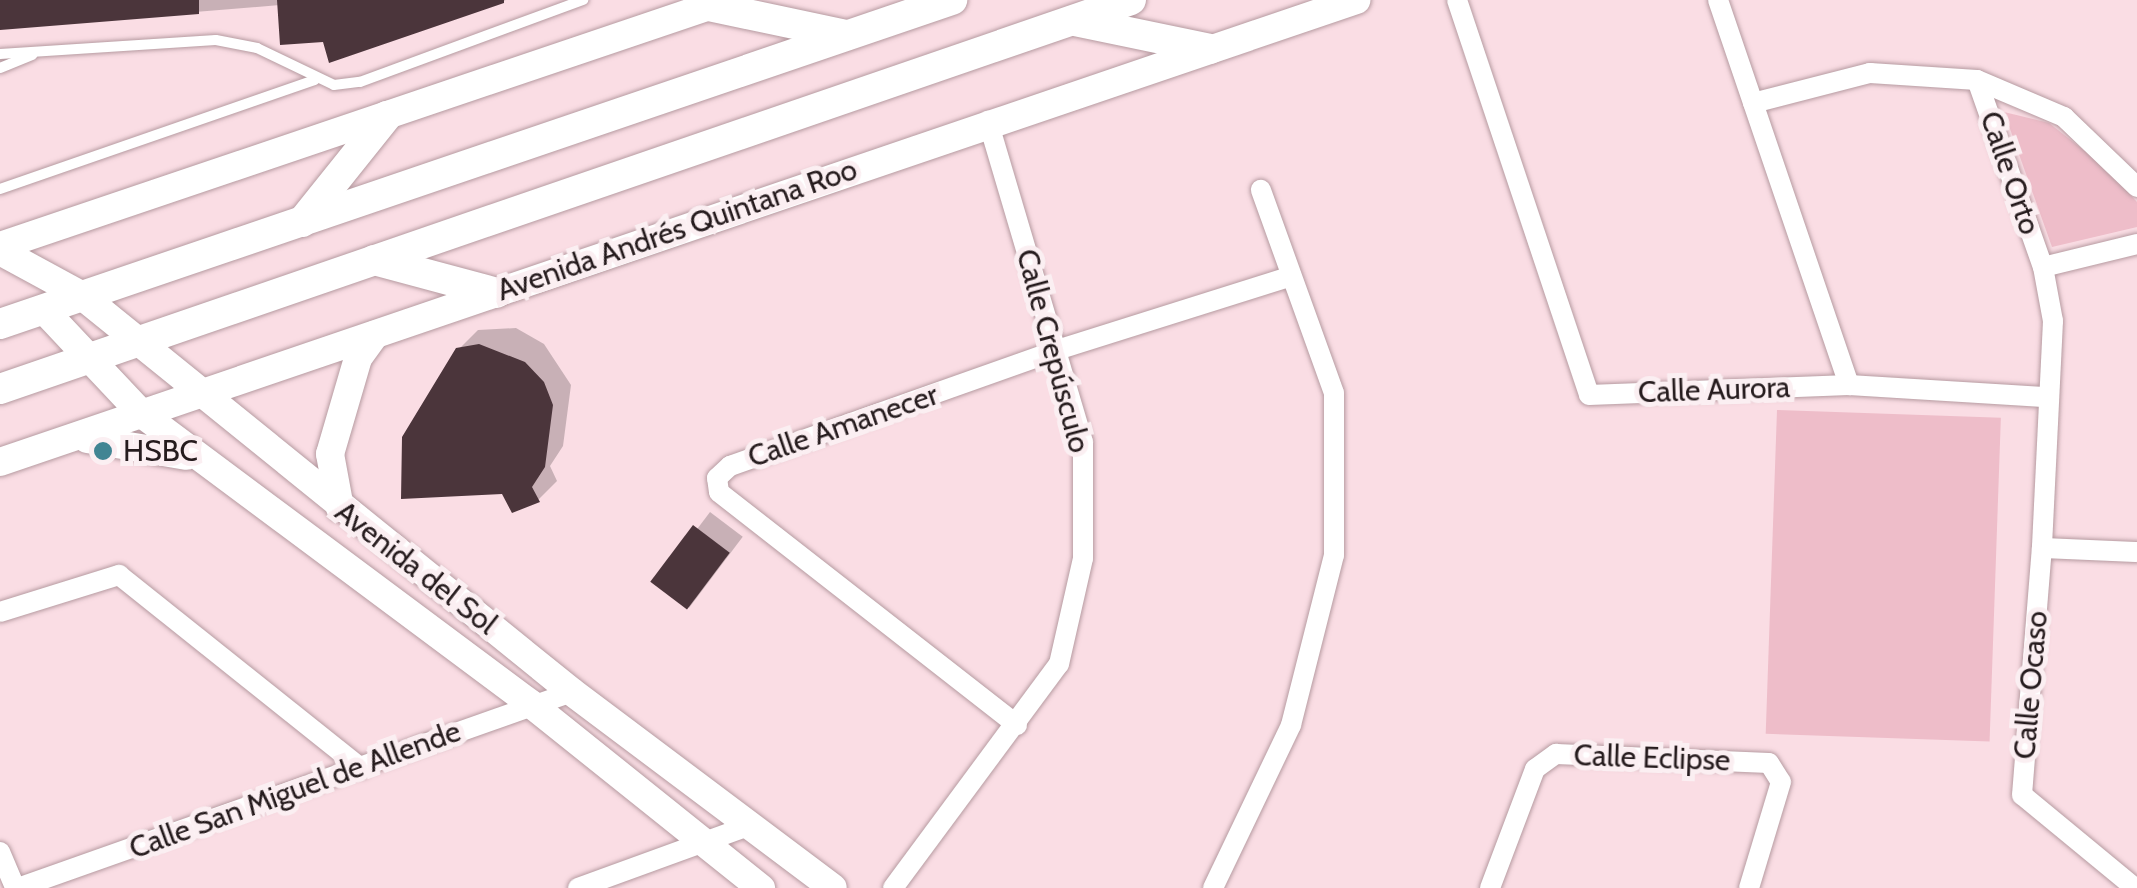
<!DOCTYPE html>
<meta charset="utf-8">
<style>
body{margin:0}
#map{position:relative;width:2137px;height:888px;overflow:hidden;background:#fadde4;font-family:Cabin,sans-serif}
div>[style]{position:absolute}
.green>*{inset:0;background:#eebdc9;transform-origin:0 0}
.shadow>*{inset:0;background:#0003;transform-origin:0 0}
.building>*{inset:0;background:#4b353b;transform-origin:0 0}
.roads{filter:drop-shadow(0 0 2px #b69ba1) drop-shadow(0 0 2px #b69ba1)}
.lane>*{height:10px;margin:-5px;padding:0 5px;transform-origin:5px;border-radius:5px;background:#fff}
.street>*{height:20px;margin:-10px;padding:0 10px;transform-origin:10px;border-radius:10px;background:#fff}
.secondary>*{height:28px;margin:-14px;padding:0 14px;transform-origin:14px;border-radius:14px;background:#fff}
.primary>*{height:30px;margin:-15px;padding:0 15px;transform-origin:15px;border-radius:15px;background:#fff}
.dots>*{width:28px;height:28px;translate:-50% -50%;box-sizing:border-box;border:5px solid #fbeff2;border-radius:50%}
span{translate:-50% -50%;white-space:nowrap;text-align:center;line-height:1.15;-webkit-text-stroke:10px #fbeff2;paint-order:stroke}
.street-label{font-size:30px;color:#251b1d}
.poi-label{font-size:30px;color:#251b1d}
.left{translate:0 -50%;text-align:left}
</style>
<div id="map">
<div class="green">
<i style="clip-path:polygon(2004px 112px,2049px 123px,2105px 167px,2137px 202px,2137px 227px,2052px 247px)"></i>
<i style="left:1777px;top:410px;width:224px;height:324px;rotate:2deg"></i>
</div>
<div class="shadow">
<i style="clip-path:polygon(0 0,506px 0,330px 60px,325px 40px,280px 5px,0 28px)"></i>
<i style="clip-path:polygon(516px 328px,544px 344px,571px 385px,563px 446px,550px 466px,557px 481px,538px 500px,503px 492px,458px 350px,478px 330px)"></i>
<i style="left:710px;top:512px;width:41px;height:89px;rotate:37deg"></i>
</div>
<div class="building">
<i style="clip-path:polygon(0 0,199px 0,199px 14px,0 30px)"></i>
<i style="clip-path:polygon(277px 0,504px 0,504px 3px,329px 63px,323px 42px,280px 45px)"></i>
<i style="clip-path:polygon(479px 344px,525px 362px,544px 382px,553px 405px,545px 467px,532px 487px,540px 502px,512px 513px,502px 494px,401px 499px,402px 437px,456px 348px)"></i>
<i style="left:693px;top:525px;width:46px;height:71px;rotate:37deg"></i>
</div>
<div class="roads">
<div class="lane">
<i style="left:0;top:54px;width:216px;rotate:-3.7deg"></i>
<i style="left:216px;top:40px;width:42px;rotate:11deg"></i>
<i style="left:257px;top:48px;width:85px;rotate:25.7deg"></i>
<i style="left:334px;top:85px;width:26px;rotate:-7deg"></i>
<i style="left:360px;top:82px;width:238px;rotate:-20.2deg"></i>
<i style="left:0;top:68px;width:35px;rotate:-22deg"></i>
<i style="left:0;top:189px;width:333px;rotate:-19.1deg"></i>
</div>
<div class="street">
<i style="left:1457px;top:0;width:416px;rotate:71.5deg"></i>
<i style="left:1589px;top:395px;width:260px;rotate:-2.2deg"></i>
<i style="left:1849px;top:385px;width:199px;rotate:3.5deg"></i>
<i style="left:1718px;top:0;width:407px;rotate:71.2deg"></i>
<i style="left:1977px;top:80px;width:198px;rotate:70.6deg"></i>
<i style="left:2043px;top:267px;width:55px;rotate:79.5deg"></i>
<i style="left:2053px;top:321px;width:227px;rotate:92.8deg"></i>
<i style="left:1753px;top:103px;width:121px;rotate:-14.4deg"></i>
<i style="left:1870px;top:73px;width:107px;rotate:3.7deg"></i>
<i style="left:1977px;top:80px;width:95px;rotate:23deg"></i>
<i style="left:2064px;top:117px;width:101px;rotate:43.8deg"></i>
<i style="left:2043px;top:267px;width:97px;rotate:-13.7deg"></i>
<i style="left:0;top:612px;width:125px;rotate:-17.3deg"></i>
<i style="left:119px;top:575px;width:310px;rotate:38.6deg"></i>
<i style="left:1017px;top:725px;width:378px;rotate:-142deg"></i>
<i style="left:719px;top:492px;width:14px;rotate:-98deg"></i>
<i style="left:717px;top:478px;width:18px;rotate:-43deg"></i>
<i style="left:730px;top:466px;width:347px;rotate:-19.5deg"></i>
<i style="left:1057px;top:350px;width:243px;rotate:-17.5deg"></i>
<i style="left:0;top:852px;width:39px;rotate:67deg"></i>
<i style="left:18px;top:888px;width:588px;rotate:-19.48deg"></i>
<i style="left:578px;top:888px;width:184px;rotate:-20deg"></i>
<i style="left:893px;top:888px;width:279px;rotate:-53.5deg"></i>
<i style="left:1059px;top:664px;width:109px;rotate:-77.2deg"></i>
<i style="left:1083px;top:558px;width:116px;rotate:-90deg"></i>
<i style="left:1083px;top:442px;width:335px;rotate:-106.5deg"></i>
<i style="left:1213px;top:888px;width:181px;rotate:-64.4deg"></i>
<i style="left:1291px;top:725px;width:175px;rotate:-75.8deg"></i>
<i style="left:1334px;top:555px;width:162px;rotate:-90deg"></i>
<i style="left:1334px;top:393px;width:216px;rotate:-109.8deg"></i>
<i style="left:1490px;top:888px;width:127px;rotate:-69.3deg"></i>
<i style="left:1535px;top:769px;width:26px;rotate:-36deg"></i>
<i style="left:1556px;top:754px;width:213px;rotate:2.4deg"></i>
<i style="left:1769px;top:763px;width:22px;rotate:58deg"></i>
<i style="left:1781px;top:782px;width:111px;rotate:106.8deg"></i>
<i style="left:2135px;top:888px;width:146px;rotate:-140.5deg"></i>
<i style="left:2022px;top:795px;width:248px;rotate:-85.4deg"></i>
<i style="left:2042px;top:548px;width:95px;rotate:2.4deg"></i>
</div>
<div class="secondary">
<i style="left:0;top:246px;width:767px;rotate:-18.69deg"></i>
<i style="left:0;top:251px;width:92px;rotate:28.5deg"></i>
<i style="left:81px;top:295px;width:631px;rotate:38.96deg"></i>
<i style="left:572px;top:692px;width:326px;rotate:36.9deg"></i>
<i style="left:43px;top:309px;width:144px;rotate:46.7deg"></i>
<i style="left:142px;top:414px;width:485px;rotate:36.7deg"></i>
<i style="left:531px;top:704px;width:295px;rotate:38.7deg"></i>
<i style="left:87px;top:439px;width:101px;rotate:9.6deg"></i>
<i style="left:0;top:462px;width:1433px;rotate:-18.81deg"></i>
<i style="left:340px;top:508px;width:55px;rotate:-100.5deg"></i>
<i style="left:330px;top:454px;width:100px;rotate:-73.7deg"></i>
<i style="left:358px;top:358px;width:29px;rotate:-54deg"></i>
</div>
<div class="primary">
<i style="left:709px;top:6px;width:141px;rotate:11.9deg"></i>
<i style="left:1075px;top:21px;width:138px;rotate:11.7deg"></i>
<i style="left:302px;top:222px;width:136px;rotate:-51.3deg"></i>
<i style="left:374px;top:260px;width:127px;rotate:15deg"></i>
<i style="left:0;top:324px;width:1006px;rotate:-18.8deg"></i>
<i style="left:0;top:389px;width:1196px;rotate:-18.98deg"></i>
</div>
</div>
<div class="dots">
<i style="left:103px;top:451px;background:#418593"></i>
</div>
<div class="street-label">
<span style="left:2010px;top:173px;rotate:71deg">Calle Orto</span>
<span style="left:677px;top:230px;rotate:-19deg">Avenida Andrés Quintana Roo</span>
<span style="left:1053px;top:351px;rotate:75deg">Calle Crepúsculo</span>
<span style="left:1714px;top:390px;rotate:-2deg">Calle Aurora</span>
<span style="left:843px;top:426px;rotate:-19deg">Calle Amanecer</span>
<span style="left:416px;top:568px;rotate:38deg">Avenida del Sol</span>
<span style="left:2031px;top:685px;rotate:-85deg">Calle Ocaso</span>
<span style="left:1652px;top:758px;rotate:2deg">Calle Eclipse</span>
<span style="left:295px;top:790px;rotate:-20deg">Calle San Miguel de Allende</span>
</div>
<div class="poi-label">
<span class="left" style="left:123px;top:451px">HSBC</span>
</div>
</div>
